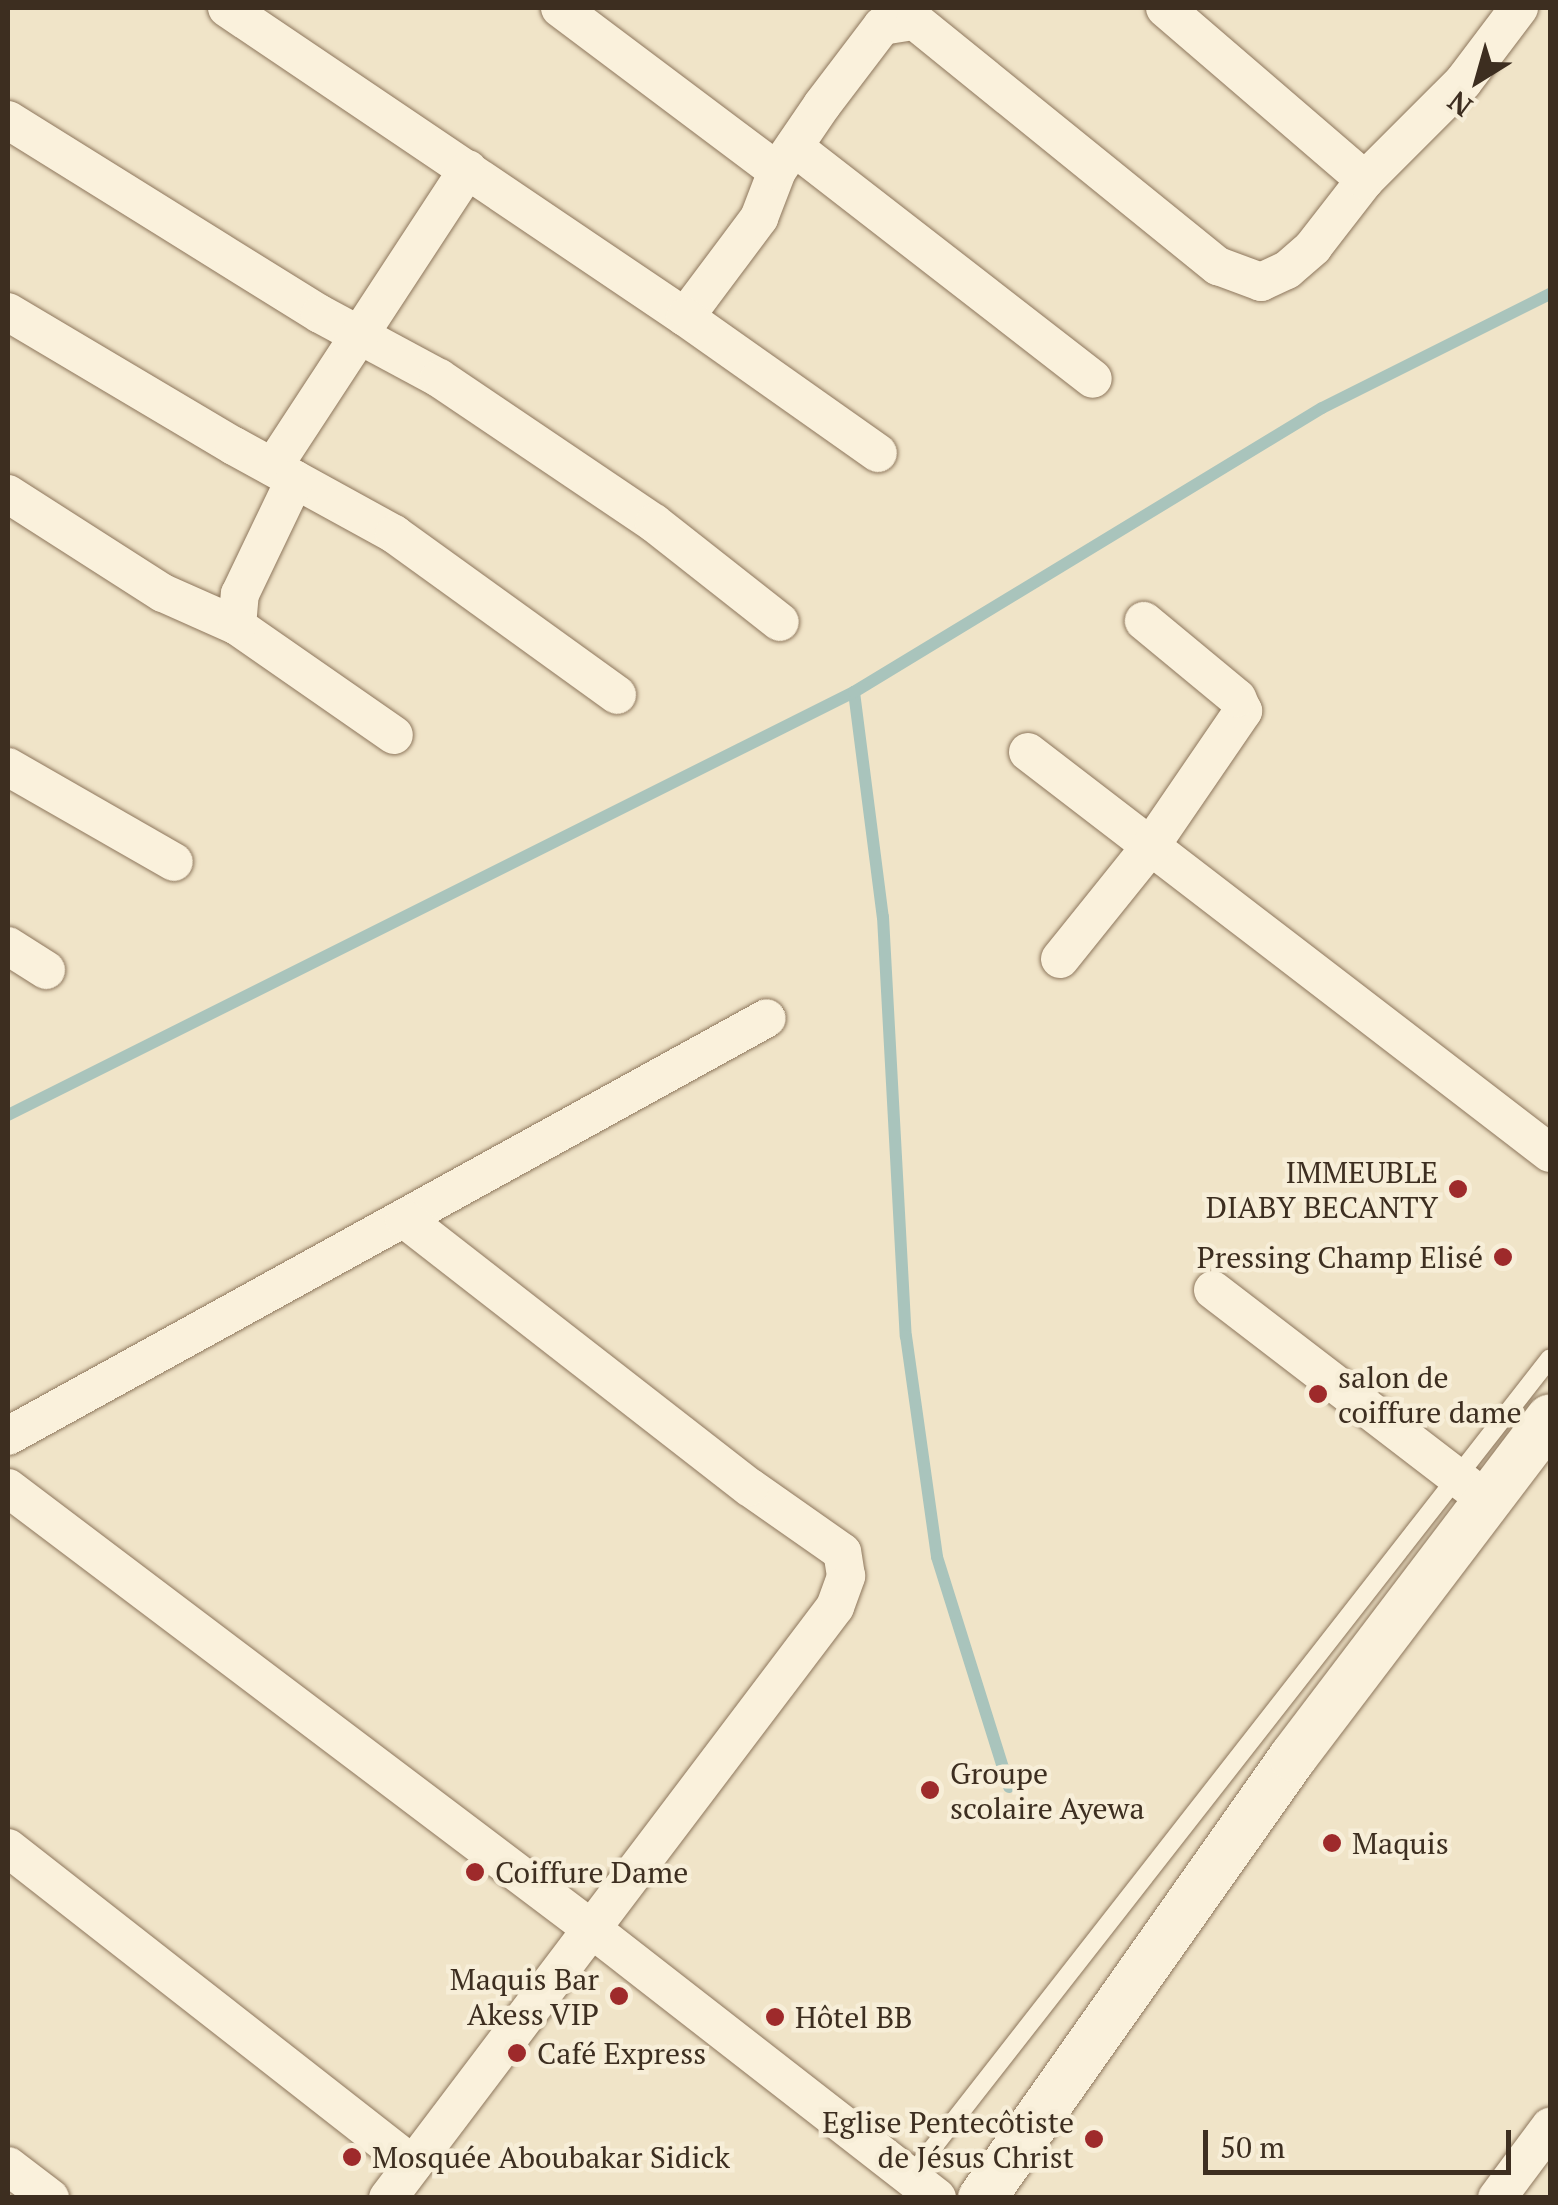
<!DOCTYPE html>
<meta charset="utf-8">
<style>
body{margin:0}
#map{position:relative;width:1558px;height:2205px;overflow:hidden;background:#f0e4c8;font-family:"PT Serif",serif}
div>[style]{position:absolute}
.stream>*{height:12px;margin:-6px;padding:0 6px;transform-origin:6px;border-radius:6px;background:#a9c4bc}
.roads{filter:drop-shadow(0 0 2px #8d765c) drop-shadow(0 0 2px #8d765c)}
.service>*{height:18px;margin:-9px;padding:0 9px;transform-origin:9px;border-radius:9px;background:#faf1dc}
.minor>*{height:38px;margin:-19px;padding:0 19px;transform-origin:19px;border-radius:19px;background:#faf1dc}
.tertiary>*{height:48px;margin:-24px;padding:0 24px;transform-origin:24px;border-radius:24px;background:#faf1dc}
.dots>*{width:28px;height:28px;translate:-50% -50%;box-sizing:border-box;border:5px solid #f7eed8;border-radius:50%}
span{translate:-50% -50%;white-space:nowrap;text-align:center;line-height:1.15;-webkit-text-stroke:9px #f7eed8;paint-order:stroke}
.poi-label{font-size:30px;color:#3d2e20}
.right{translate:-100% -50%;text-align:right}
.left{translate:0 -50%;text-align:left}
.frame{position:absolute;inset:0;border:10px solid #3d2e20;pointer-events:none}
.north{position:absolute;left:1428px;top:30px;width:100px;height:100px;-webkit-text-stroke:8px #f7eed8;paint-order:stroke;rotate:217deg;font-size:28px;font-weight:700;line-height:40px;text-align:center;color:#3d2e20}
.north::after{content:'';display:block;margin:auto;width:35px;height:45px;background:#3d2e20;clip-path:polygon(50% 0,100% 100%,50% 72%,0 100%)}
.scale{position:absolute;left:1203px;top:2130px;width:308px;height:45px;box-sizing:border-box;border:5px solid #3d2e20;border-top:0;padding-left:12px;font-size:30px;line-height:35px;white-space:nowrap;color:#3d2e20;-webkit-text-stroke:8px #f7eed8;paint-order:stroke}
</style>
<div id="map">
<div class="stream">
<i style="left:854px;top:692px;width:227px;rotate:82.7deg"></i>
<i style="left:883px;top:917px;width:420px;rotate:86.9deg"></i>
<i style="left:906px;top:1336px;width:223px;rotate:82deg"></i>
<i style="left:937px;top:1557px;width:241px;rotate:72.6deg"></i>
<i style="left:8px;top:1115px;width:946px;rotate:-26.57deg"></i>
<i style="left:854px;top:692px;width:547px;rotate:-31.25deg"></i>
<i style="left:1322px;top:408px;width:255px;rotate:-26.6deg"></i>
</div>
<div class="roads">
<div class="service">
<i style="left:910px;top:2177px;width:1039px;rotate:-51.99deg"></i>
</div>
<div class="minor">
<i style="left:227px;top:8px;width:552px;rotate:34.01deg"></i>
<i style="left:685px;top:317px;width:124px;rotate:-53.2deg"></i>
<i style="left:759px;top:218px;width:50px;rotate:-69deg"></i>
<i style="left:777px;top:171px;width:80px;rotate:-55.7deg"></i>
<i style="left:822px;top:105px;width:99px;rotate:-52.8deg"></i>
<i style="left:882px;top:26px;width:33px;rotate:-9deg"></i>
<i style="left:915px;top:21px;width:390px;rotate:39deg"></i>
<i style="left:1218px;top:266px;width:46px;rotate:20.4deg"></i>
<i style="left:1261px;top:282px;width:29px;rotate:-25deg"></i>
<i style="left:1287px;top:270px;width:35px;rotate:-41deg"></i>
<i style="left:1313px;top:247px;width:85px;rotate:-52.2deg"></i>
<i style="left:1365px;top:180px;width:139px;rotate:-45deg"></i>
<i style="left:1463px;top:82px;width:93px;rotate:-52.9deg"></i>
<i style="left:560px;top:8px;width:271px;rotate:36.9deg"></i>
<i style="left:1165px;top:8px;width:264px;rotate:40.7deg"></i>
<i style="left:8px;top:120px;width:367px;rotate:31.9deg"></i>
<i style="left:320px;top:314px;width:135px;rotate:28.3deg"></i>
<i style="left:439px;top:378px;width:259px;rotate:34deg"></i>
<i style="left:654px;top:523px;width:160px;rotate:38.2deg"></i>
<i style="left:794px;top:147px;width:378px;rotate:37.8deg"></i>
<i style="left:8px;top:312px;width:263px;rotate:30.7deg"></i>
<i style="left:234px;top:446px;width:183px;rotate:28.8deg"></i>
<i style="left:394px;top:534px;width:275px;rotate:35.8deg"></i>
<i style="left:685px;top:317px;width:236px;rotate:35.2deg"></i>
<i style="left:273px;top:467px;width:356px;rotate:-56.8deg"></i>
<i style="left:8px;top:494px;width:184px;rotate:32.6deg"></i>
<i style="left:163px;top:593px;width:81px;rotate:24deg"></i>
<i style="left:237px;top:626px;width:191px;rotate:34.8deg"></i>
<i style="left:237px;top:626px;width:32px;rotate:-85deg"></i>
<i style="left:240px;top:594px;width:127px;rotate:-64.4deg"></i>
<i style="left:1028px;top:752px;width:658px;rotate:37.53deg"></i>
<i style="left:8px;top:767px;width:191px;rotate:29.8deg"></i>
<i style="left:8px;top:946px;width:45px;rotate:32.3deg"></i>
<i style="left:1060px;top:959px;width:144px;rotate:-51.2deg"></i>
<i style="left:1150px;top:847px;width:165px;rotate:-55.6deg"></i>
<i style="left:1243px;top:711px;width:14px;rotate:-115deg"></i>
<i style="left:1237px;top:698px;width:121px;rotate:-140.4deg"></i>
<i style="left:1213px;top:1290px;width:347px;rotate:37.5deg"></i>
<i style="left:8px;top:1436px;width:866px;rotate:-28.84deg"></i>
<i style="left:8px;top:1488px;width:733px;rotate:37.07deg"></i>
<i style="left:593px;top:1930px;width:436px;rotate:37.9deg"></i>
<i style="left:8px;top:1848px;width:514px;rotate:38.05deg"></i>
<i style="left:8px;top:2166px;width:53px;rotate:37.3deg"></i>
<i style="left:388px;top:2198px;width:741px;rotate:-52.9deg"></i>
<i style="left:835px;top:1607px;width:33px;rotate:-70deg"></i>
<i style="left:846px;top:1576px;width:24px;rotate:-99deg"></i>
<i style="left:842px;top:1552px;width:113px;rotate:-145deg"></i>
<i style="left:749px;top:1487px;width:437px;rotate:-142.1deg"></i>
<i style="left:1497px;top:2198px;width:89px;rotate:-53.3deg"></i>
</div>
<div class="tertiary">
<i style="left:982px;top:2198px;width:540px;rotate:-54.81deg"></i>
<i style="left:1293px;top:1757px;width:425px;rotate:-52.8deg"></i>
</div>
</div>
<div class="dots">
<i style="left:1458px;top:1189px;background:#9e2a2b"></i>
<i style="left:1503px;top:1257px;background:#9e2a2b"></i>
<i style="left:1318px;top:1394px;background:#9e2a2b"></i>
<i style="left:930px;top:1790px;background:#9e2a2b"></i>
<i style="left:1332px;top:1843px;background:#9e2a2b"></i>
<i style="left:475px;top:1872px;background:#9e2a2b"></i>
<i style="left:619px;top:1996px;background:#9e2a2b"></i>
<i style="left:775px;top:2017px;background:#9e2a2b"></i>
<i style="left:517px;top:2053px;background:#9e2a2b"></i>
<i style="left:1094px;top:2139px;background:#9e2a2b"></i>
<i style="left:352px;top:2157px;background:#9e2a2b"></i>
</div>
<div class="poi-label">
<span class="right" style="left:1438px;top:1189px">IMMEUBLE<br>DIABY BECANTY</span>
<span class="right" style="left:1483px;top:1257px">Pressing Champ Elisé</span>
<span class="left" style="left:1338px;top:1394px">salon de<br>coiffure dame</span>
<span class="left" style="left:950px;top:1790px">Groupe<br>scolaire Ayewa</span>
<span class="left" style="left:1352px;top:1843px">Maquis</span>
<span class="left" style="left:495px;top:1872px">Coiffure Dame</span>
<span class="right" style="left:599px;top:1996px">Maquis Bar<br>Akess VIP</span>
<span class="left" style="left:795px;top:2017px">Hôtel BB</span>
<span class="left" style="left:537px;top:2053px">Café Express</span>
<span class="right" style="left:1074px;top:2139px">Eglise Pentecôtiste<br>de Jésus Christ</span>
<span class="left" style="left:372px;top:2157px">Mosquée Aboubakar Sidick</span>
</div>
<div class="frame"></div>
<div class="north">N</div>
<div class="scale">50 m</div>
</div>
